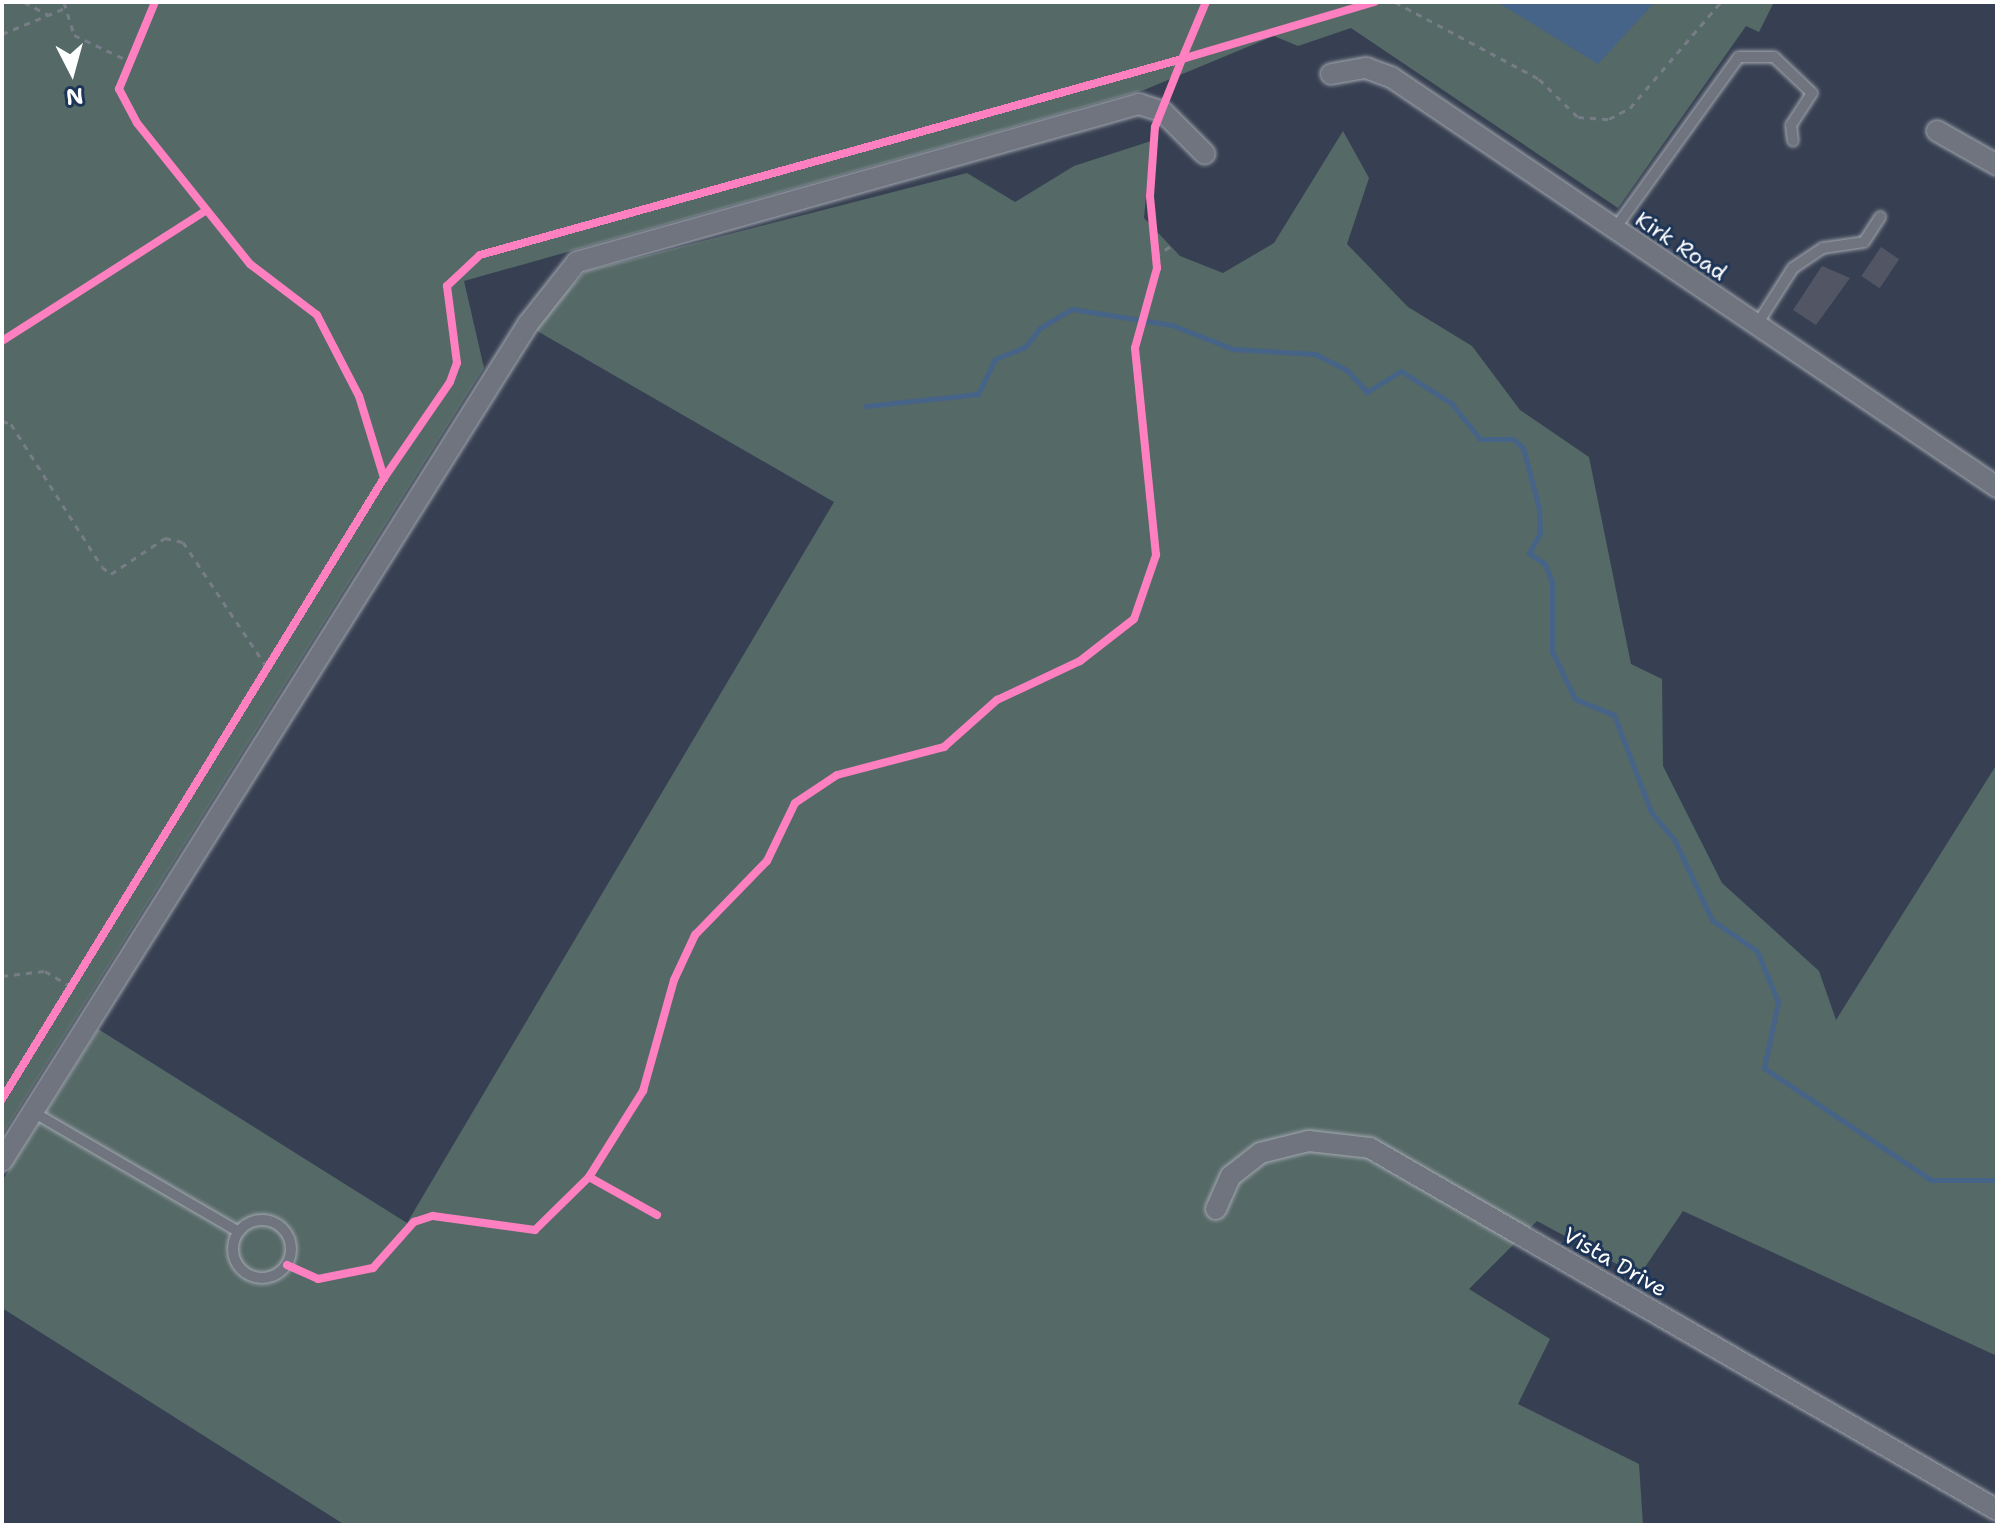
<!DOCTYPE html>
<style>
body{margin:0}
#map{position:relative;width:1999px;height:1527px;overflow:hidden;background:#374052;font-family:"Shantell Sans",sans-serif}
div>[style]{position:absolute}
.green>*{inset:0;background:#556967}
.water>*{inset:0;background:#466388}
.stream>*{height:5px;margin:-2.5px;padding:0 2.5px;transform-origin:2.5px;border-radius:2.5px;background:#466388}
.building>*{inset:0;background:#525664;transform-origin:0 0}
.path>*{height:3px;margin-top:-1.5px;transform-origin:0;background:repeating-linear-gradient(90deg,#777d86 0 6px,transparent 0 12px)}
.roads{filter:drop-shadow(0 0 2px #a5a9b1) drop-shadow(0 0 2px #a5a9b1)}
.lane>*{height:10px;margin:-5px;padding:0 5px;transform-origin:5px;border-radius:5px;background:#6f747e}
.lane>.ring{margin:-5px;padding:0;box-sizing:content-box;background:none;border:10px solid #6f747e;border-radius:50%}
.street>*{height:20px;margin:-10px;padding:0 10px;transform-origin:10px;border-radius:10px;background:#6f747e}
.cycleway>*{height:8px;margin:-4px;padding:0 4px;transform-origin:4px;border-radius:4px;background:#ff80c0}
span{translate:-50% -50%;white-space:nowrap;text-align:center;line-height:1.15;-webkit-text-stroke:6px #1d3557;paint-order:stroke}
.street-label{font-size:22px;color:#fff}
.frame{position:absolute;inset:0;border:4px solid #fff;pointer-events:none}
.north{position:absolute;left:32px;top:32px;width:80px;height:80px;-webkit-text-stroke:6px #1d3557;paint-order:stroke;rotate:174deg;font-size:22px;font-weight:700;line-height:32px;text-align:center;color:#fff}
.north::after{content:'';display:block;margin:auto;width:28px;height:36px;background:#fff;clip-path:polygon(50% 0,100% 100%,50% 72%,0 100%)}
</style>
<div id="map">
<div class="green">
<i style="clip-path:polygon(2px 2px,1774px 2px,1759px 32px,1746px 26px,1618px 208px,1351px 28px,1298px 46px,1274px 36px,1144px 90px,464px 281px,484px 368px,2px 1136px)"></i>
<i style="clip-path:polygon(1343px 131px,1369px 178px,1347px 244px,1408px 307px,1472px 346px,1520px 410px,1589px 457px,1631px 664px,1662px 679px,1663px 766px,1722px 883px,1819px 971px,1836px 1020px,1997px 764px,1997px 1356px,1683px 1211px,1639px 1276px,1537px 1221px,1469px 1289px,1550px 1339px,1518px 1404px,1639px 1464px,1643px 1525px,345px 1525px,2px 1308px,2px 1181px,98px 1029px,407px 1223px,834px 502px,532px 328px,586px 271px,967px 173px,1015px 202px,1074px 166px,1151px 141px,1144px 218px,1180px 256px,1223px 273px,1274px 243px)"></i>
</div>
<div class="water">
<i style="clip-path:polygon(1497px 2px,1655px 2px,1598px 64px)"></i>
</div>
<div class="stream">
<i style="left:866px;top:406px;width:113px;rotate:-6.1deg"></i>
<i style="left:978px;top:394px;width:39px;rotate:-64deg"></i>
<i style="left:995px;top:359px;width:32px;rotate:-22deg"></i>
<i style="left:1025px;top:347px;width:24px;rotate:-52deg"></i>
<i style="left:1040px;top:328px;width:37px;rotate:-31deg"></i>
<i style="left:1072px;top:309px;width:101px;rotate:9.1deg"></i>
<i style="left:1172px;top:325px;width:66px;rotate:21.5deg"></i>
<i style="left:1233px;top:349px;width:82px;rotate:3.5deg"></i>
<i style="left:1315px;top:354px;width:36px;rotate:27deg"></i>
<i style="left:1347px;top:370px;width:30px;rotate:48deg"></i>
<i style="left:1367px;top:392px;width:40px;rotate:-32deg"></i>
<i style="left:1401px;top:371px;width:59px;rotate:32.6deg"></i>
<i style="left:1451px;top:403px;width:46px;rotate:51.1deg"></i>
<i style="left:1480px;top:439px;width:33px"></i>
<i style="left:1513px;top:439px;width:13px;rotate:42deg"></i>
<i style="left:1523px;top:448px;width:62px;rotate:75.1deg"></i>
<i style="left:1539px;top:508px;width:25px;rotate:88deg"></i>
<i style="left:1540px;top:533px;width:23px;rotate:119deg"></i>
<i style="left:1529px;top:553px;width:19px;rotate:35deg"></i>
<i style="left:1545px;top:564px;width:19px;rotate:69deg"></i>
<i style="left:1552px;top:582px;width:69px;rotate:90deg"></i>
<i style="left:1552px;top:651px;width:53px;rotate:64.4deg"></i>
<i style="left:1575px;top:699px;width:42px;rotate:22.3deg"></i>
<i style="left:1614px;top:715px;width:104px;rotate:69.1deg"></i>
<i style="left:1651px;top:812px;width:38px;rotate:50deg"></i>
<i style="left:1675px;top:841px;width:87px;rotate:64.9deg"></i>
<i style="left:1712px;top:920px;width:55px;rotate:34.6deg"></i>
<i style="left:1757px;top:951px;width:55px;rotate:67.6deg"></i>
<i style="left:1778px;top:1002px;width:67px;rotate:102deg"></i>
<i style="left:1764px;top:1068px;width:201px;rotate:33.8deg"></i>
<i style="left:1931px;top:1180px;width:66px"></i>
</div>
<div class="building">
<i style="left:1881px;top:247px;width:22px;height:35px;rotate:34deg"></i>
<i style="clip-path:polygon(1822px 266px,1850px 278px,1816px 325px,1793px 310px)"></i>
</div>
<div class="path">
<i style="left:24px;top:2px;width:27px;rotate:28deg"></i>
<i style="left:64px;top:2px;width:34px;rotate:73deg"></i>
<i style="left:74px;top:35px;width:63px;rotate:25.3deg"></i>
<i style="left:1395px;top:2px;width:163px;rotate:28.1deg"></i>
<i style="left:1539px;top:79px;width:54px;rotate:44.3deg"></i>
<i style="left:1578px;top:117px;width:31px;rotate:4deg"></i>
<i style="left:1609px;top:119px;width:24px;rotate:-28deg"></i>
<i style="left:1630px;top:108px;width:140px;rotate:-49.4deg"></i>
<i style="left:2px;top:34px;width:66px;rotate:-22.3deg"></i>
<i style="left:1155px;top:257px;width:19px;rotate:-35deg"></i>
<i style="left:2px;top:421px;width:9px;rotate:18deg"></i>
<i style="left:11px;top:424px;width:169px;rotate:57.5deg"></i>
<i style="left:102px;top:567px;width:11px;rotate:38deg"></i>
<i style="left:111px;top:574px;width:65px;rotate:-33.7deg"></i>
<i style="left:165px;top:538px;width:18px;rotate:13deg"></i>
<i style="left:183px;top:542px;width:156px;rotate:56.2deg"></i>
<i style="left:2px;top:976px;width:43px;rotate:-6.6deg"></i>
<i style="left:45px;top:971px;width:31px;rotate:31deg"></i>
</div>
<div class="roads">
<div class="lane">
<i style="left:1614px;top:230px;width:213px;rotate:-54.2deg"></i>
<i style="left:1739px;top:57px;width:35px"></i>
<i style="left:1774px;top:57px;width:52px;rotate:43.5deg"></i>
<i style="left:1812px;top:93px;width:38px;rotate:123deg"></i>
<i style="left:1791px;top:125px;width:16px;rotate:83deg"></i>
<i style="left:1756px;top:326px;width:69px;rotate:-57.5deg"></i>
<i style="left:1793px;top:268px;width:36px;rotate:-34deg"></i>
<i style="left:1823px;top:248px;width:41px;rotate:-8.3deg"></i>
<i style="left:1864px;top:242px;width:30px;rotate:-57deg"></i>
<i style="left:33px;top:1112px;width:238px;rotate:30.2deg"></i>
<i class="ring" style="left:233px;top:1220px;width:48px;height:48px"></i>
</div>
<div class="street">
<i style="left:1331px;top:74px;width:36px;rotate:-10deg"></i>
<i style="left:1366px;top:68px;width:27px;rotate:20deg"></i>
<i style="left:1391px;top:77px;width:732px;rotate:34.08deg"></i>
<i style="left:1937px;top:131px;width:69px;rotate:29.5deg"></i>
<i style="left:2px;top:1161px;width:989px;rotate:-57.85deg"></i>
<i style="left:528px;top:324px;width:79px;rotate:-51.7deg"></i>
<i style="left:577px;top:262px;width:584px;rotate:-15.7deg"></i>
<i style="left:1139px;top:104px;width:25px;rotate:18deg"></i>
<i style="left:1163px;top:112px;width:59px;rotate:45deg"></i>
<i style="left:1216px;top:1209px;width:36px;rotate:-66deg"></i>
<i style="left:1231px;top:1176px;width:37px;rotate:-38deg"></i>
<i style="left:1260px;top:1153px;width:50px;rotate:-13.8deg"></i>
<i style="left:1309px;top:1141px;width:61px;rotate:6.5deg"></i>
<i style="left:1370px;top:1148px;width:724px;rotate:30deg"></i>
</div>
</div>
<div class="cycleway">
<i style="left:155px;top:2px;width:94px;rotate:112.5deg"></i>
<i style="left:119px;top:89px;width:38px;rotate:62deg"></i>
<i style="left:137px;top:123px;width:181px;rotate:51.3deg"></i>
<i style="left:250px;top:264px;width:84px;rotate:37.3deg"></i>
<i style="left:317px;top:315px;width:91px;rotate:62.6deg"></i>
<i style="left:359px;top:396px;width:86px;rotate:73deg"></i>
<i style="left:384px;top:478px;width:116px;rotate:-55.5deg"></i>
<i style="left:450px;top:382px;width:20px;rotate:-70deg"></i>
<i style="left:457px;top:363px;width:78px;rotate:-97.4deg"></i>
<i style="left:447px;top:286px;width:45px;rotate:-43.2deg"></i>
<i style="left:480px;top:255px;width:729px;rotate:-15.6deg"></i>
<i style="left:1182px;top:59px;width:62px;rotate:-67.2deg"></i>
<i style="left:2px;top:341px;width:241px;rotate:-32.6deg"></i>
<i style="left:2px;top:1099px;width:729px;rotate:-58.4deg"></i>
<i style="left:589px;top:1177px;width:102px;rotate:-57.9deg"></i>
<i style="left:643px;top:1091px;width:115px;rotate:-74.4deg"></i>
<i style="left:674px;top:980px;width:50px;rotate:-65deg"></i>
<i style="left:695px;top:935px;width:103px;rotate:-45.8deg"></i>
<i style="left:767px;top:861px;width:64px;rotate:-64.2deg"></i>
<i style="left:795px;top:803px;width:50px;rotate:-33.7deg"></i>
<i style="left:837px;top:775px;width:111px;rotate:-14.7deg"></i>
<i style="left:944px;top:747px;width:71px;rotate:-41.6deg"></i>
<i style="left:997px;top:700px;width:92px;rotate:-25.2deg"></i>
<i style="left:1080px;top:661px;width:68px;rotate:-37.9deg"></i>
<i style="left:1134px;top:619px;width:68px;rotate:-71deg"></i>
<i style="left:1156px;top:555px;width:208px;rotate:-95.8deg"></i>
<i style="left:1135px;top:348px;width:83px;rotate:-74.6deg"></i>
<i style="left:1157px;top:268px;width:72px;rotate:-95.6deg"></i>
<i style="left:1150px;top:196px;width:69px;rotate:-85.9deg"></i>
<i style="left:1155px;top:127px;width:73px;rotate:-68.3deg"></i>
<i style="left:1182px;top:59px;width:201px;rotate:-16.5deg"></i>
<i style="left:287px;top:1265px;width:34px;rotate:24deg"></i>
<i style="left:318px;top:1279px;width:56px;rotate:-11.3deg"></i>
<i style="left:373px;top:1268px;width:62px;rotate:-48.3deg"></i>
<i style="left:414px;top:1222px;width:20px;rotate:-18deg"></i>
<i style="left:433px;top:1216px;width:103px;rotate:7.8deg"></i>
<i style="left:535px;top:1230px;width:76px;rotate:-44.5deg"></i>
<i style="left:589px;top:1177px;width:78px;rotate:29.2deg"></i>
</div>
<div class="street-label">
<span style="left:1681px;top:246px;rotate:34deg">Kirk Road</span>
<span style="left:1615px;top:1262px;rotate:30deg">Vista Drive</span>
</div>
<div class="frame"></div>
<div class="north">N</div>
</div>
